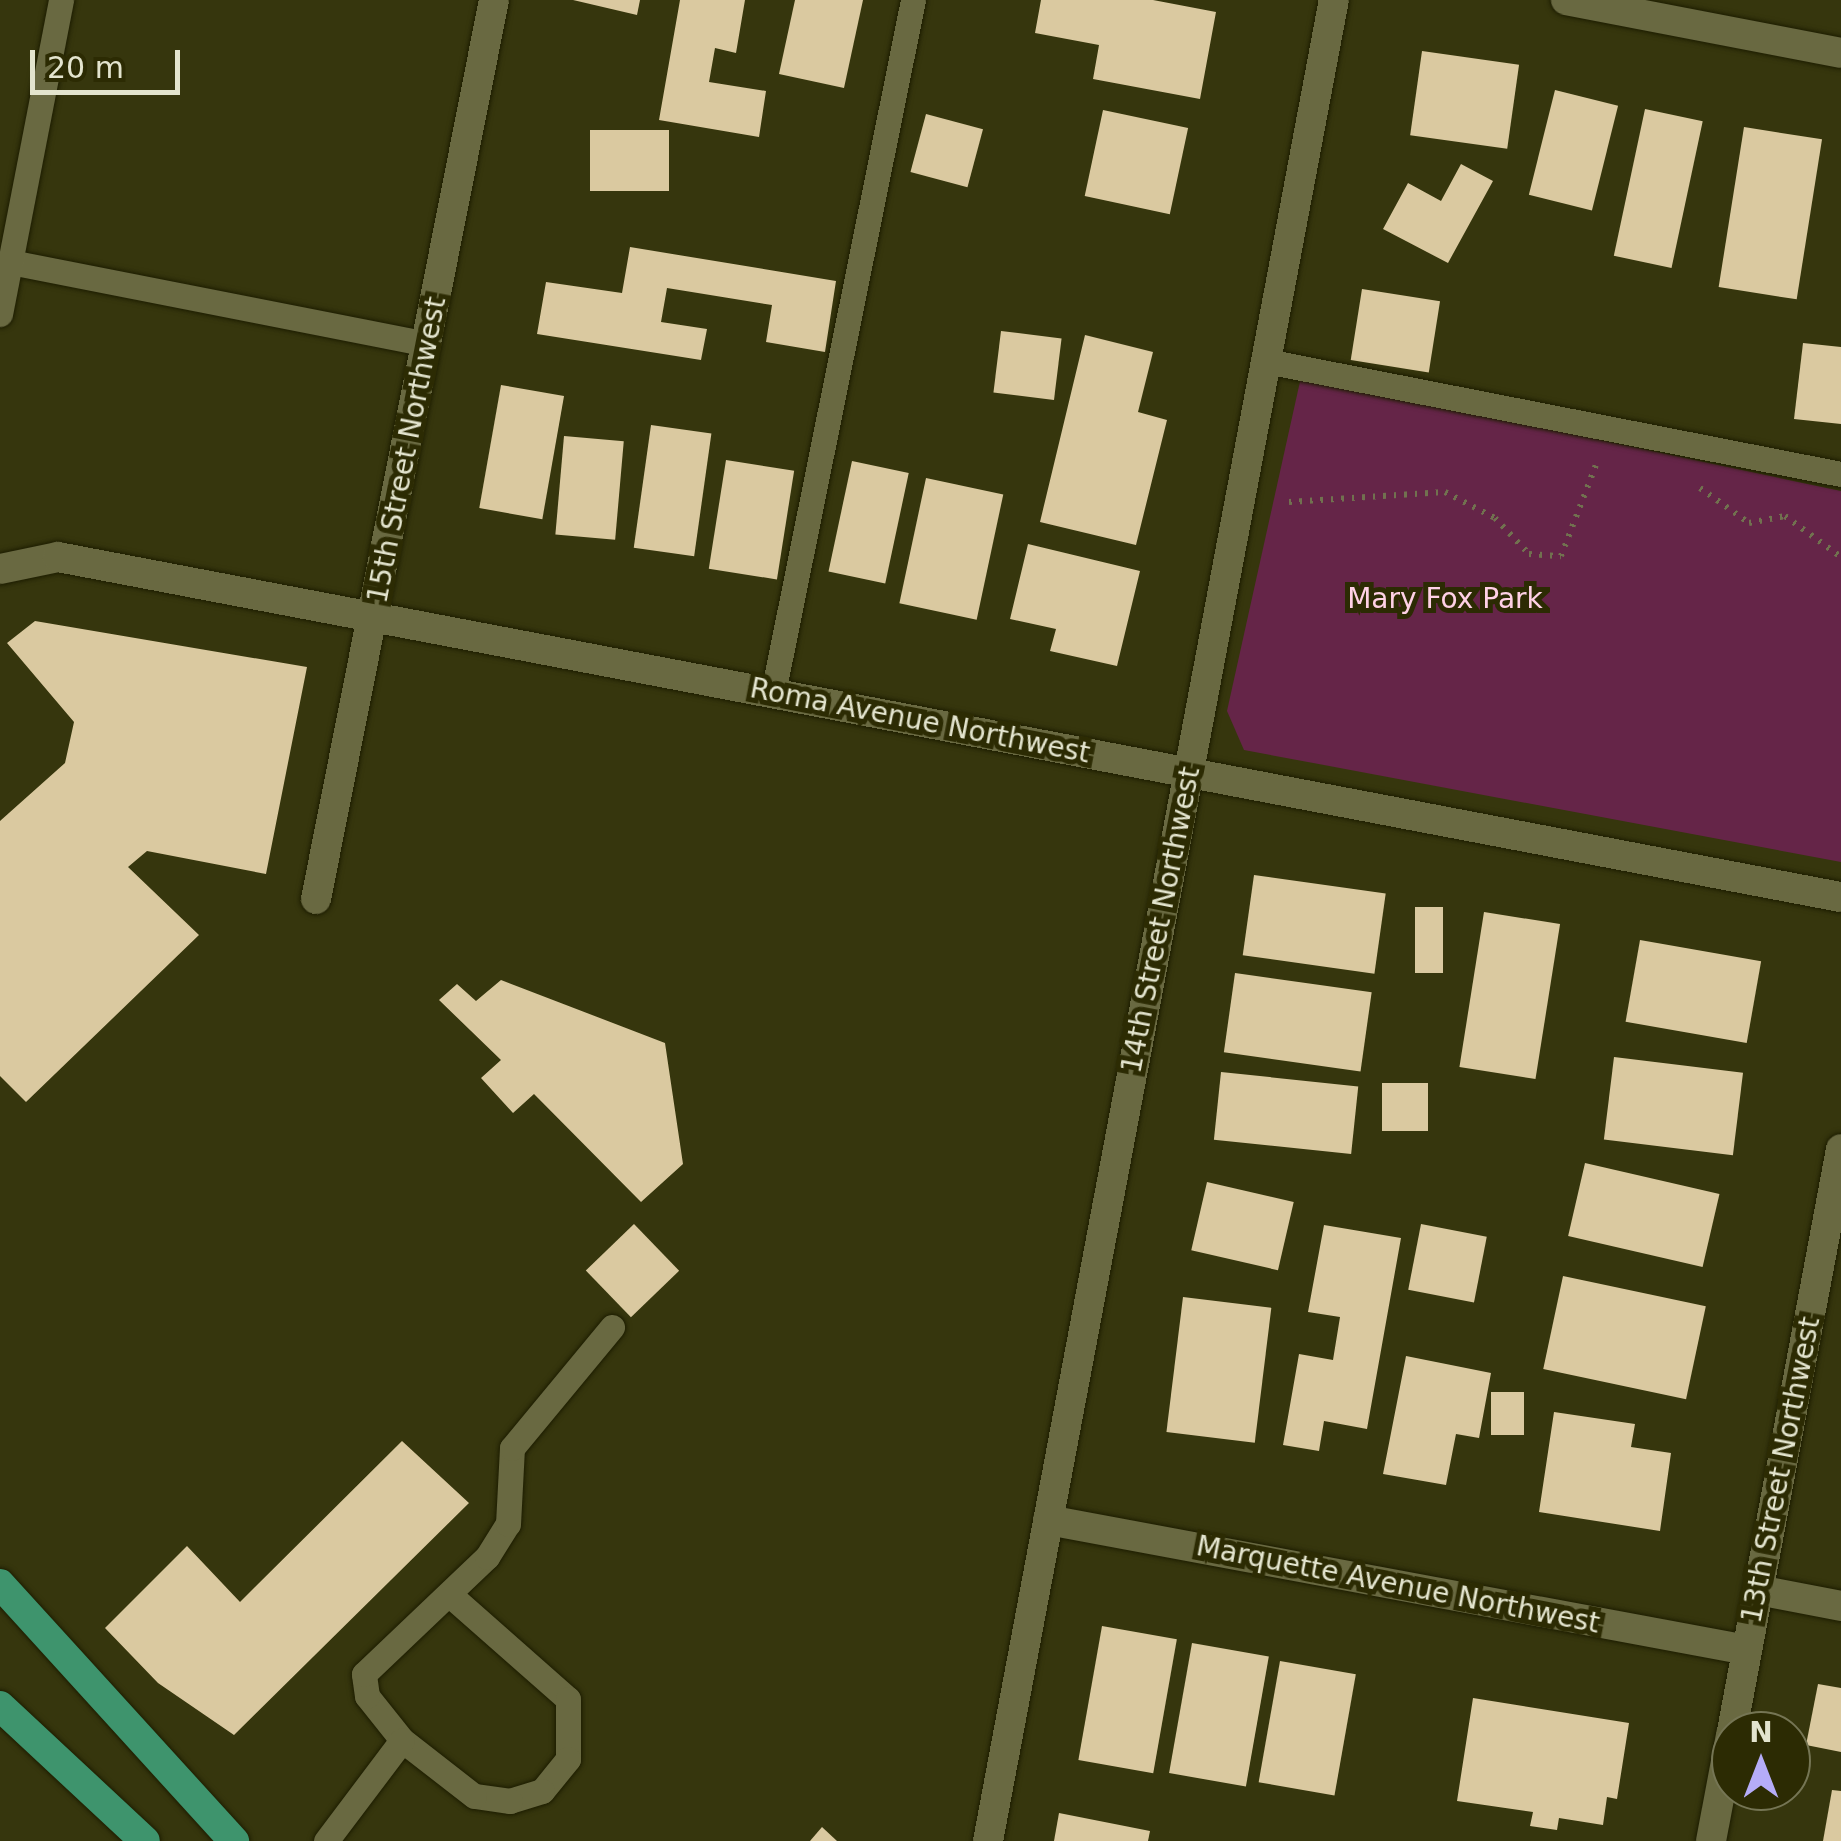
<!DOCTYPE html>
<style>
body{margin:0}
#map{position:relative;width:1841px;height:1841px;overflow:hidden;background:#36360d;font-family:"DejaVu Sans",sans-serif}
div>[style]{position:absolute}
.green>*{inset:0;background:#652548}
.building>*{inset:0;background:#dac9a0;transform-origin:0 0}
.path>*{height:6px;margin-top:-3px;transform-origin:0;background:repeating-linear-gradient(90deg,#71714f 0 2.5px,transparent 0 10.5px)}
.roads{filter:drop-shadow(0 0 2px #1d1d01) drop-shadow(0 0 2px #1d1d01)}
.lane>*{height:25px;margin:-12.5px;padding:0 12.5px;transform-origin:12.5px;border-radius:12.5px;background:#696941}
.street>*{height:30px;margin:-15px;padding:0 15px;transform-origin:15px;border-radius:15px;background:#696941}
.secondary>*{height:30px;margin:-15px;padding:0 15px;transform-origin:15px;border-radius:15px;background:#696941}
.primary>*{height:30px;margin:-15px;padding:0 15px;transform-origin:15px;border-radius:15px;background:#3e946d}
span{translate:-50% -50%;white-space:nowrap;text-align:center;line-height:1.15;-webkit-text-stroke:10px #2c2b03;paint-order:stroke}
.street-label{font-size:28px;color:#e3e4ce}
.park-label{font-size:28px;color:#ffd1e6}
.north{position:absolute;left:1711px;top:1711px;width:100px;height:100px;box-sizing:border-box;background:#2c2b03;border:2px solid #757554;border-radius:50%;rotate:0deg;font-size:28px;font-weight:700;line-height:40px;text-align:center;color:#e3e4ce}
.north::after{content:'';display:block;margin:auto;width:35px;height:45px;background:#b5acf8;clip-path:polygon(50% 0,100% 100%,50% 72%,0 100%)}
.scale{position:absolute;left:30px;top:50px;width:150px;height:45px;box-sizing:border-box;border:5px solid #e3e4ce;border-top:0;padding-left:12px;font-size:30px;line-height:35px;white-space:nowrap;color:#e3e4ce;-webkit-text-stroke:8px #2c2b03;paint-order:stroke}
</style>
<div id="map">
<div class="green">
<i style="clip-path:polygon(1301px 377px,1841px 491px,1841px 862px,1244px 750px,1227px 711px)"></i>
</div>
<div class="building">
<i style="clip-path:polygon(573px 0,640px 0,637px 15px)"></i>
<i style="clip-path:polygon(680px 0,745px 0,736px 53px,715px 48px,709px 82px,766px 91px,759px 137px,659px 120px)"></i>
<i style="clip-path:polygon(795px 0,863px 0,844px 88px,779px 74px)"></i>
<i style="clip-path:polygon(1041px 0,1153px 0,1216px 12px,1200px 99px,1093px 79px,1099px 45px,1035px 33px)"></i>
<i style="left:1422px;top:51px;width:98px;height:85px;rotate:8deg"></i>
<i style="left:1555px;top:90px;width:65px;height:108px;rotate:14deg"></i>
<i style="left:1645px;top:109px;width:59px;height:150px;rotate:12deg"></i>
<i style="left:1103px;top:110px;width:87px;height:88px;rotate:12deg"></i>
<i style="left:926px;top:114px;width:59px;height:60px;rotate:15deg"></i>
<i style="left:1744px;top:127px;width:79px;height:162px;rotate:9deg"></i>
<i style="left:590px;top:130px;width:79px;height:61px"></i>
<i style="clip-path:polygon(1461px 164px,1493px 181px,1448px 263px,1383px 229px,1408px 183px,1441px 201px)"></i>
<i style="clip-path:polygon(630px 247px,836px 281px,825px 352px,766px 342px,772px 305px,667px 288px,661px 322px,707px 329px,701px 360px,537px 334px,546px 282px,622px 293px)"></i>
<i style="left:1362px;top:289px;width:79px;height:72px;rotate:9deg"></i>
<i style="left:1001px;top:331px;width:61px;height:62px;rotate:7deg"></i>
<i style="clip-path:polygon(1085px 335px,1153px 352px,1138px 412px,1167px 420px,1136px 545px,1040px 522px)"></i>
<i style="clip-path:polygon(1803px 343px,1841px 347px,1841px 424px,1794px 419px)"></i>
<i style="left:501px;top:385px;width:64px;height:125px;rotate:10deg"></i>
<i style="left:651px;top:425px;width:61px;height:124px;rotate:8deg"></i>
<i style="left:564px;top:436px;width:60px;height:99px;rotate:5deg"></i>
<i style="left:726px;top:460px;width:69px;height:110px;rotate:9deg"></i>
<i style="left:852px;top:461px;width:58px;height:113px;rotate:12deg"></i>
<i style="left:926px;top:478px;width:79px;height:128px;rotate:12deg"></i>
<i style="clip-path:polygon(1028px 544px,1140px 571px,1117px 666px,1050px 651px,1056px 629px,1010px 619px)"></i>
<i style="clip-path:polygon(35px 621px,307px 667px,266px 874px,147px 851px,128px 867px,199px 935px,26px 1102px,0 1076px,0 821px,65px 763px,74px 722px,7px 643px)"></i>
<i style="left:1254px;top:875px;width:133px;height:81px;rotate:8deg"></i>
<i style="left:1415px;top:907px;width:28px;height:66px"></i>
<i style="left:1484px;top:912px;width:77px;height:157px;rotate:9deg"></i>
<i style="left:1640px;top:940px;width:123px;height:83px;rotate:10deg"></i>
<i style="left:1235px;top:973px;width:138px;height:80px;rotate:8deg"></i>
<i style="clip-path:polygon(501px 980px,665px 1043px,683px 1164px,641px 1202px,534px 1094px,513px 1113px,481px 1078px,501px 1060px,439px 1000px,457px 984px,476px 1001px)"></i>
<i style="left:1614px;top:1057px;width:130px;height:83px;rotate:7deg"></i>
<i style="left:1221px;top:1072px;width:138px;height:68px;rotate:6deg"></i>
<i style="left:1382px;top:1083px;width:46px;height:48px"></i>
<i style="left:1585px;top:1163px;width:138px;height:75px;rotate:13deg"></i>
<i style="left:1207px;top:1182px;width:89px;height:70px;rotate:13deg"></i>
<i style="left:634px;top:1224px;width:65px;height:67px;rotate:46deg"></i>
<i style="left:1421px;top:1224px;width:67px;height:67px;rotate:11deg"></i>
<i style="clip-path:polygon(1324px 1225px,1401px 1238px,1367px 1429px,1324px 1421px,1319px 1451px,1283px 1445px,1299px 1354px,1333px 1360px,1340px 1317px,1308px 1312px)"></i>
<i style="left:1563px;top:1276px;width:146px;height:95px;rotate:12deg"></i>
<i style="left:1183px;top:1297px;width:89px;height:136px;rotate:7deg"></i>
<i style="clip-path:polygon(1406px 1356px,1491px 1373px,1479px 1438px,1456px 1434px,1446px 1485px,1383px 1474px)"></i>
<i style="left:1491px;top:1392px;width:33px;height:43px"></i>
<i style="clip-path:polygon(1554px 1412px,1635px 1424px,1631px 1447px,1671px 1453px,1660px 1531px,1539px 1512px)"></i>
<i style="clip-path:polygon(402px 1441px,469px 1503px,234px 1735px,158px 1683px,105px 1628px,187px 1546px,240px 1602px)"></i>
<i style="left:1102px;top:1626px;width:76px;height:136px;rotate:10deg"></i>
<i style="left:1192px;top:1643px;width:78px;height:132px;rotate:10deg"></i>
<i style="left:1280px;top:1661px;width:77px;height:123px;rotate:10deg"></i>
<i style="clip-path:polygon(1818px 1684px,1841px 1688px,1841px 1752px,1806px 1745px)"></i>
<i style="clip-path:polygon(1473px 1698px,1629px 1723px,1617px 1799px,1607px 1797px,1603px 1825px,1559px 1818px,1557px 1830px,1530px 1826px,1533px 1812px,1457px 1801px)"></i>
<i style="clip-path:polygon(1832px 1790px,1841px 1791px,1841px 1841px,1823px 1841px)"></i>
<i style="clip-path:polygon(1059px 1813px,1150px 1831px,1148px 1841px,1054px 1841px)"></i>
<i style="clip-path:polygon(822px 1827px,837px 1841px,810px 1841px)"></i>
</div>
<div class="path">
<i style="left:1700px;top:488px;width:60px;rotate:35.5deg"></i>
<i style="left:1749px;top:523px;width:37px;rotate:-11deg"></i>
<i style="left:1785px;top:516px;width:69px;rotate:36.2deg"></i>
<i style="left:1289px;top:502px;width:156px;rotate:-3.7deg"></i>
<i style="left:1445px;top:492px;width:56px;rotate:27.5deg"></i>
<i style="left:1495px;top:518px;width:50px;rotate:46.6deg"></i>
<i style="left:1529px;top:554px;width:32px;rotate:4deg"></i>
<i style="left:1561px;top:556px;width:97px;rotate:-69deg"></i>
</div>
<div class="roads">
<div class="lane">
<i style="left:10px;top:262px;width:426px;rotate:11.1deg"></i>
<i style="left:0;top:314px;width:320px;rotate:-79deg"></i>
<i style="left:1266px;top:361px;width:586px;rotate:11.12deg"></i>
<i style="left:773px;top:693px;width:707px;rotate:-78.58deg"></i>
<i style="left:450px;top:1595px;width:157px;rotate:41.4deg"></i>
<i style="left:568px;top:1699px;width:60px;rotate:90deg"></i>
<i style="left:568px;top:1759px;width:41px;rotate:129.1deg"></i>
<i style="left:542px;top:1791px;width:34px;rotate:163deg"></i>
<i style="left:510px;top:1801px;width:36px;rotate:-172deg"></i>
<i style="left:474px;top:1796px;width:91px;rotate:-142.1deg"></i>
<i style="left:402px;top:1740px;width:56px;rotate:-128.5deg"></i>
<i style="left:367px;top:1696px;width:22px;rotate:-98deg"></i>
<i style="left:364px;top:1674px;width:170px;rotate:-43.6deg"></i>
<i style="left:487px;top:1557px;width:39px;rotate:-58deg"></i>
<i style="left:508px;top:1524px;width:76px;rotate:-87deg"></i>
<i style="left:512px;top:1448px;width:157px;rotate:-50.4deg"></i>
<i style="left:326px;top:1841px;width:126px;rotate:-53deg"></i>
</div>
<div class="street">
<i style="left:1566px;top:0;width:280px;rotate:10.9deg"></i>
<i style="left:316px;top:899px;width:916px;rotate:-78.8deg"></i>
<i style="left:1048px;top:1520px;width:711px;rotate:10.54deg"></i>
<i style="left:1758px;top:1590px;width:85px;rotate:10.9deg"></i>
<i style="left:1732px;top:1731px;width:592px;rotate:-79.39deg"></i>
<i style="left:1711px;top:1841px;width:108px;rotate:-79.3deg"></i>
</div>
<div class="secondary">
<i style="left:0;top:569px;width:59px;rotate:-11.7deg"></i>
<i style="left:58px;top:557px;width:1815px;rotate:10.8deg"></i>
<i style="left:988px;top:1841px;width:1873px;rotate:-79.36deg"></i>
</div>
<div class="primary">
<i style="left:0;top:1584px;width:348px;rotate:47.7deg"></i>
<i style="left:0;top:1706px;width:198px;rotate:43deg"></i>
</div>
</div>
<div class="street-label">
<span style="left:407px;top:450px;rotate:-79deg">15th Street Northwest</span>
<span style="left:920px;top:721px;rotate:11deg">Roma Avenue Northwest</span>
<span style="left:1161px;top:920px;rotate:-79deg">14th Street Northwest</span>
<span style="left:1781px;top:1470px;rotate:-79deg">13th Street Northwest</span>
<span style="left:1398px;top:1585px;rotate:11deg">Marquette Avenue Northwest</span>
</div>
<div class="park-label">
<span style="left:1445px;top:599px">Mary Fox Park</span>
</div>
<div class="north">N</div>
<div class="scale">20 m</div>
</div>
